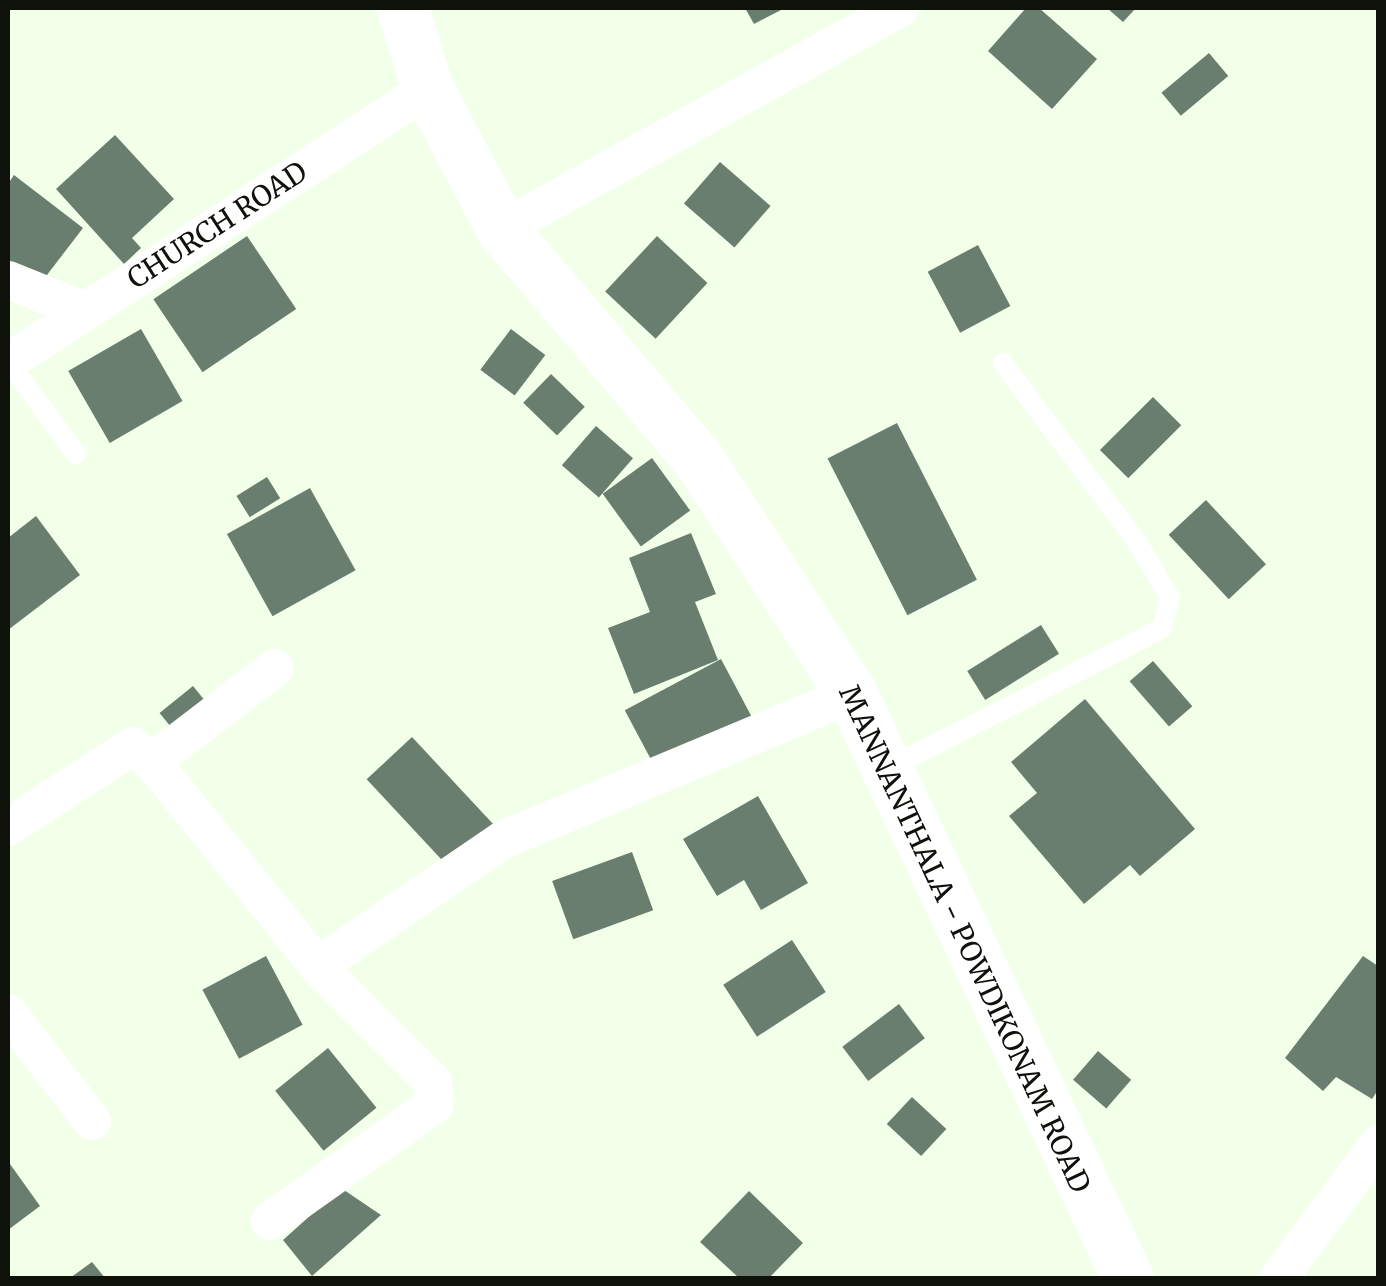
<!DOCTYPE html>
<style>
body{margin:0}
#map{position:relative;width:1386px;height:1286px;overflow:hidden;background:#f2ffe9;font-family:Merriweather,serif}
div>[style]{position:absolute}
.building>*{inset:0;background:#6a7e70;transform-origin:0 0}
.lane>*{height:20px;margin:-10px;padding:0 10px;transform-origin:10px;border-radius:10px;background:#fff}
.street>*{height:38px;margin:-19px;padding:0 19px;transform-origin:19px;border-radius:19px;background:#fff}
.secondary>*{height:52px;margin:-26px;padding:0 26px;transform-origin:26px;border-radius:26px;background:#fff}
span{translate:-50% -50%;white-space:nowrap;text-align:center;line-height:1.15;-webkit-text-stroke:8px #fff;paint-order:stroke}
.street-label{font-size:28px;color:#0e120b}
.frame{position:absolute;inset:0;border:10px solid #0e120b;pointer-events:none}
</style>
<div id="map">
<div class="building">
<i style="clip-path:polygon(745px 8px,785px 8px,754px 24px)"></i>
<i style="clip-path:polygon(1026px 8px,1039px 8px,1097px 59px,1052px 109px,988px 51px)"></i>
<i style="clip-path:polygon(1107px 8px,1136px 8px,1123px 22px)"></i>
<i style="left:1209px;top:53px;width:30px;height:62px;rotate:50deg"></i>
<i style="clip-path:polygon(115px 135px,174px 199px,132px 238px,141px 248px,124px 264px,56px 189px)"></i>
<i style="left:720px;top:162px;width:67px;height:55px;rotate:41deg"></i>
<i style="clip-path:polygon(14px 175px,83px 228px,37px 288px,8px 266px,8px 184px)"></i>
<i style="left:247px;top:236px;width:88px;height:113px;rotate:56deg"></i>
<i style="left:657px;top:236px;width:69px;height:76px;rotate:43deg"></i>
<i style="left:978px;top:245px;width:69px;height:57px;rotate:62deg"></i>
<i style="left:141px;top:329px;width:83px;height:84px;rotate:60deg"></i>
<i style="left:511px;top:329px;width:43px;height:51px;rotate:37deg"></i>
<i style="left:551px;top:374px;width:47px;height:40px;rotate:44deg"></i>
<i style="left:1153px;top:397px;width:40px;height:75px;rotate:45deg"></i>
<i style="left:897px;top:423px;width:176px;height:78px;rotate:63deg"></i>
<i style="left:596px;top:426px;width:49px;height:52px;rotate:41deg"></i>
<i style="left:652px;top:458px;width:65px;height:61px;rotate:54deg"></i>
<i style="left:267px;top:477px;width:25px;height:36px;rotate:58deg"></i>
<i style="left:310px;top:488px;width:94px;height:95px;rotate:61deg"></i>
<i style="left:1206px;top:500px;width:88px;height:51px;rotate:47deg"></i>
<i style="clip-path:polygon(36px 516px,80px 575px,8px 630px,8px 538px)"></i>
<i style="clip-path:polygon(691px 533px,716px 594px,695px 602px,718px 660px,634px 694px,608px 628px,650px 612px,629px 558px)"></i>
<i style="left:1041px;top:625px;width:34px;height:87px;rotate:58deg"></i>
<i style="left:721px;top:659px;width:75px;height:109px;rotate:62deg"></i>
<i style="left:1153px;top:661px;width:60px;height:31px;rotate:49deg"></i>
<i style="left:193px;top:686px;width:38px;height:43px;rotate:51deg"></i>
<i style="clip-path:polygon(1085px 699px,1195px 829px,1140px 876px,1130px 865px,1084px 904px,1009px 816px,1037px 793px,1011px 762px)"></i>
<i style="left:412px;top:737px;width:137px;height:62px;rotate:47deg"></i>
<i style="clip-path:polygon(758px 796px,808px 883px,761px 910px,744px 880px,717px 896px,683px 839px)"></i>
<i style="left:632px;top:852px;width:62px;height:85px;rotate:70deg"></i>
<i style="left:792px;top:940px;width:62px;height:82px;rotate:57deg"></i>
<i style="left:266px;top:956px;width:78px;height:72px;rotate:62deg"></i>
<i style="clip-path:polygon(1363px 956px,1378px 966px,1378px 1090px,1372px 1099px,1336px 1077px,1323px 1091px,1285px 1058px)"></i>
<i style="left:899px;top:1004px;width:43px;height:71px;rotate:53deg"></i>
<i style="left:328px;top:1048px;width:77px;height:68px;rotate:51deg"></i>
<i style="left:1098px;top:1051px;width:44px;height:38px;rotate:41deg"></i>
<i style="left:912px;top:1097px;width:47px;height:37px;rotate:43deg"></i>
<i style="clip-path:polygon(10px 1164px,40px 1206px,8px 1230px,8px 1166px)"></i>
<i style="clip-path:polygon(341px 1188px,381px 1215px,312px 1276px,283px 1240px)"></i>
<i style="clip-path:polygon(749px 1191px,803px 1243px,769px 1278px,739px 1278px,700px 1242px)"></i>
<i style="clip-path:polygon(92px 1262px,105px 1278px,70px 1278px)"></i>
</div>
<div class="lane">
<i style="left:9px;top:362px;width:114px;rotate:53.9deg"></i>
<i style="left:887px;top:769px;width:309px;rotate:-27.1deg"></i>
<i style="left:1162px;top:628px;width:31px;rotate:-75deg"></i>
<i style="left:1170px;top:598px;width:64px;rotate:-120.2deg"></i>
<i style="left:1138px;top:543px;width:225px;rotate:-126.9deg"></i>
</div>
<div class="street">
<i style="left:502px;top:229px;width:455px;rotate:-29deg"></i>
<i style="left:8px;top:280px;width:83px;rotate:21.9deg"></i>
<i style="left:8px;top:362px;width:501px;rotate:-33.02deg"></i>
<i style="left:8px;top:827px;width:149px;rotate:-32.9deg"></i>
<i style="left:133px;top:746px;width:25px;rotate:40deg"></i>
<i style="left:318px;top:966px;width:224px;rotate:-34.3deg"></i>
<i style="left:503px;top:840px;width:378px;rotate:-22.7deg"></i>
<i style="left:8px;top:1013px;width:137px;rotate:52.1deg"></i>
<i style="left:270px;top:1221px;width:202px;rotate:-35.3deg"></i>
<i style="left:435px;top:1104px;width:22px;rotate:-95deg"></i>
<i style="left:433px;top:1082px;width:163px;rotate:-134.8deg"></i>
<i style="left:318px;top:966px;width:263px;rotate:-129.1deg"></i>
<i style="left:152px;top:762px;width:155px;rotate:-37.4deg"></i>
<i style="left:1279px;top:1278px;width:167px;rotate:-53.5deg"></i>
</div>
<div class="secondary">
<i style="left:403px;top:8px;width:85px;rotate:72.8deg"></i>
<i style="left:428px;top:89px;width:158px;rotate:62.1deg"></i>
<i style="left:502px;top:229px;width:300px;rotate:49.5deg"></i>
<i style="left:697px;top:457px;width:283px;rotate:56.8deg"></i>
<i style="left:852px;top:694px;width:646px;rotate:64.7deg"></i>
</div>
<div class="street-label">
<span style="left:217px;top:225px;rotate:-33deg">CHURCH ROAD</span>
<span style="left:965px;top:939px;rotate:65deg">MANNANTHALA - POWDIKONAM ROAD</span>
</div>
<div class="frame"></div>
</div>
